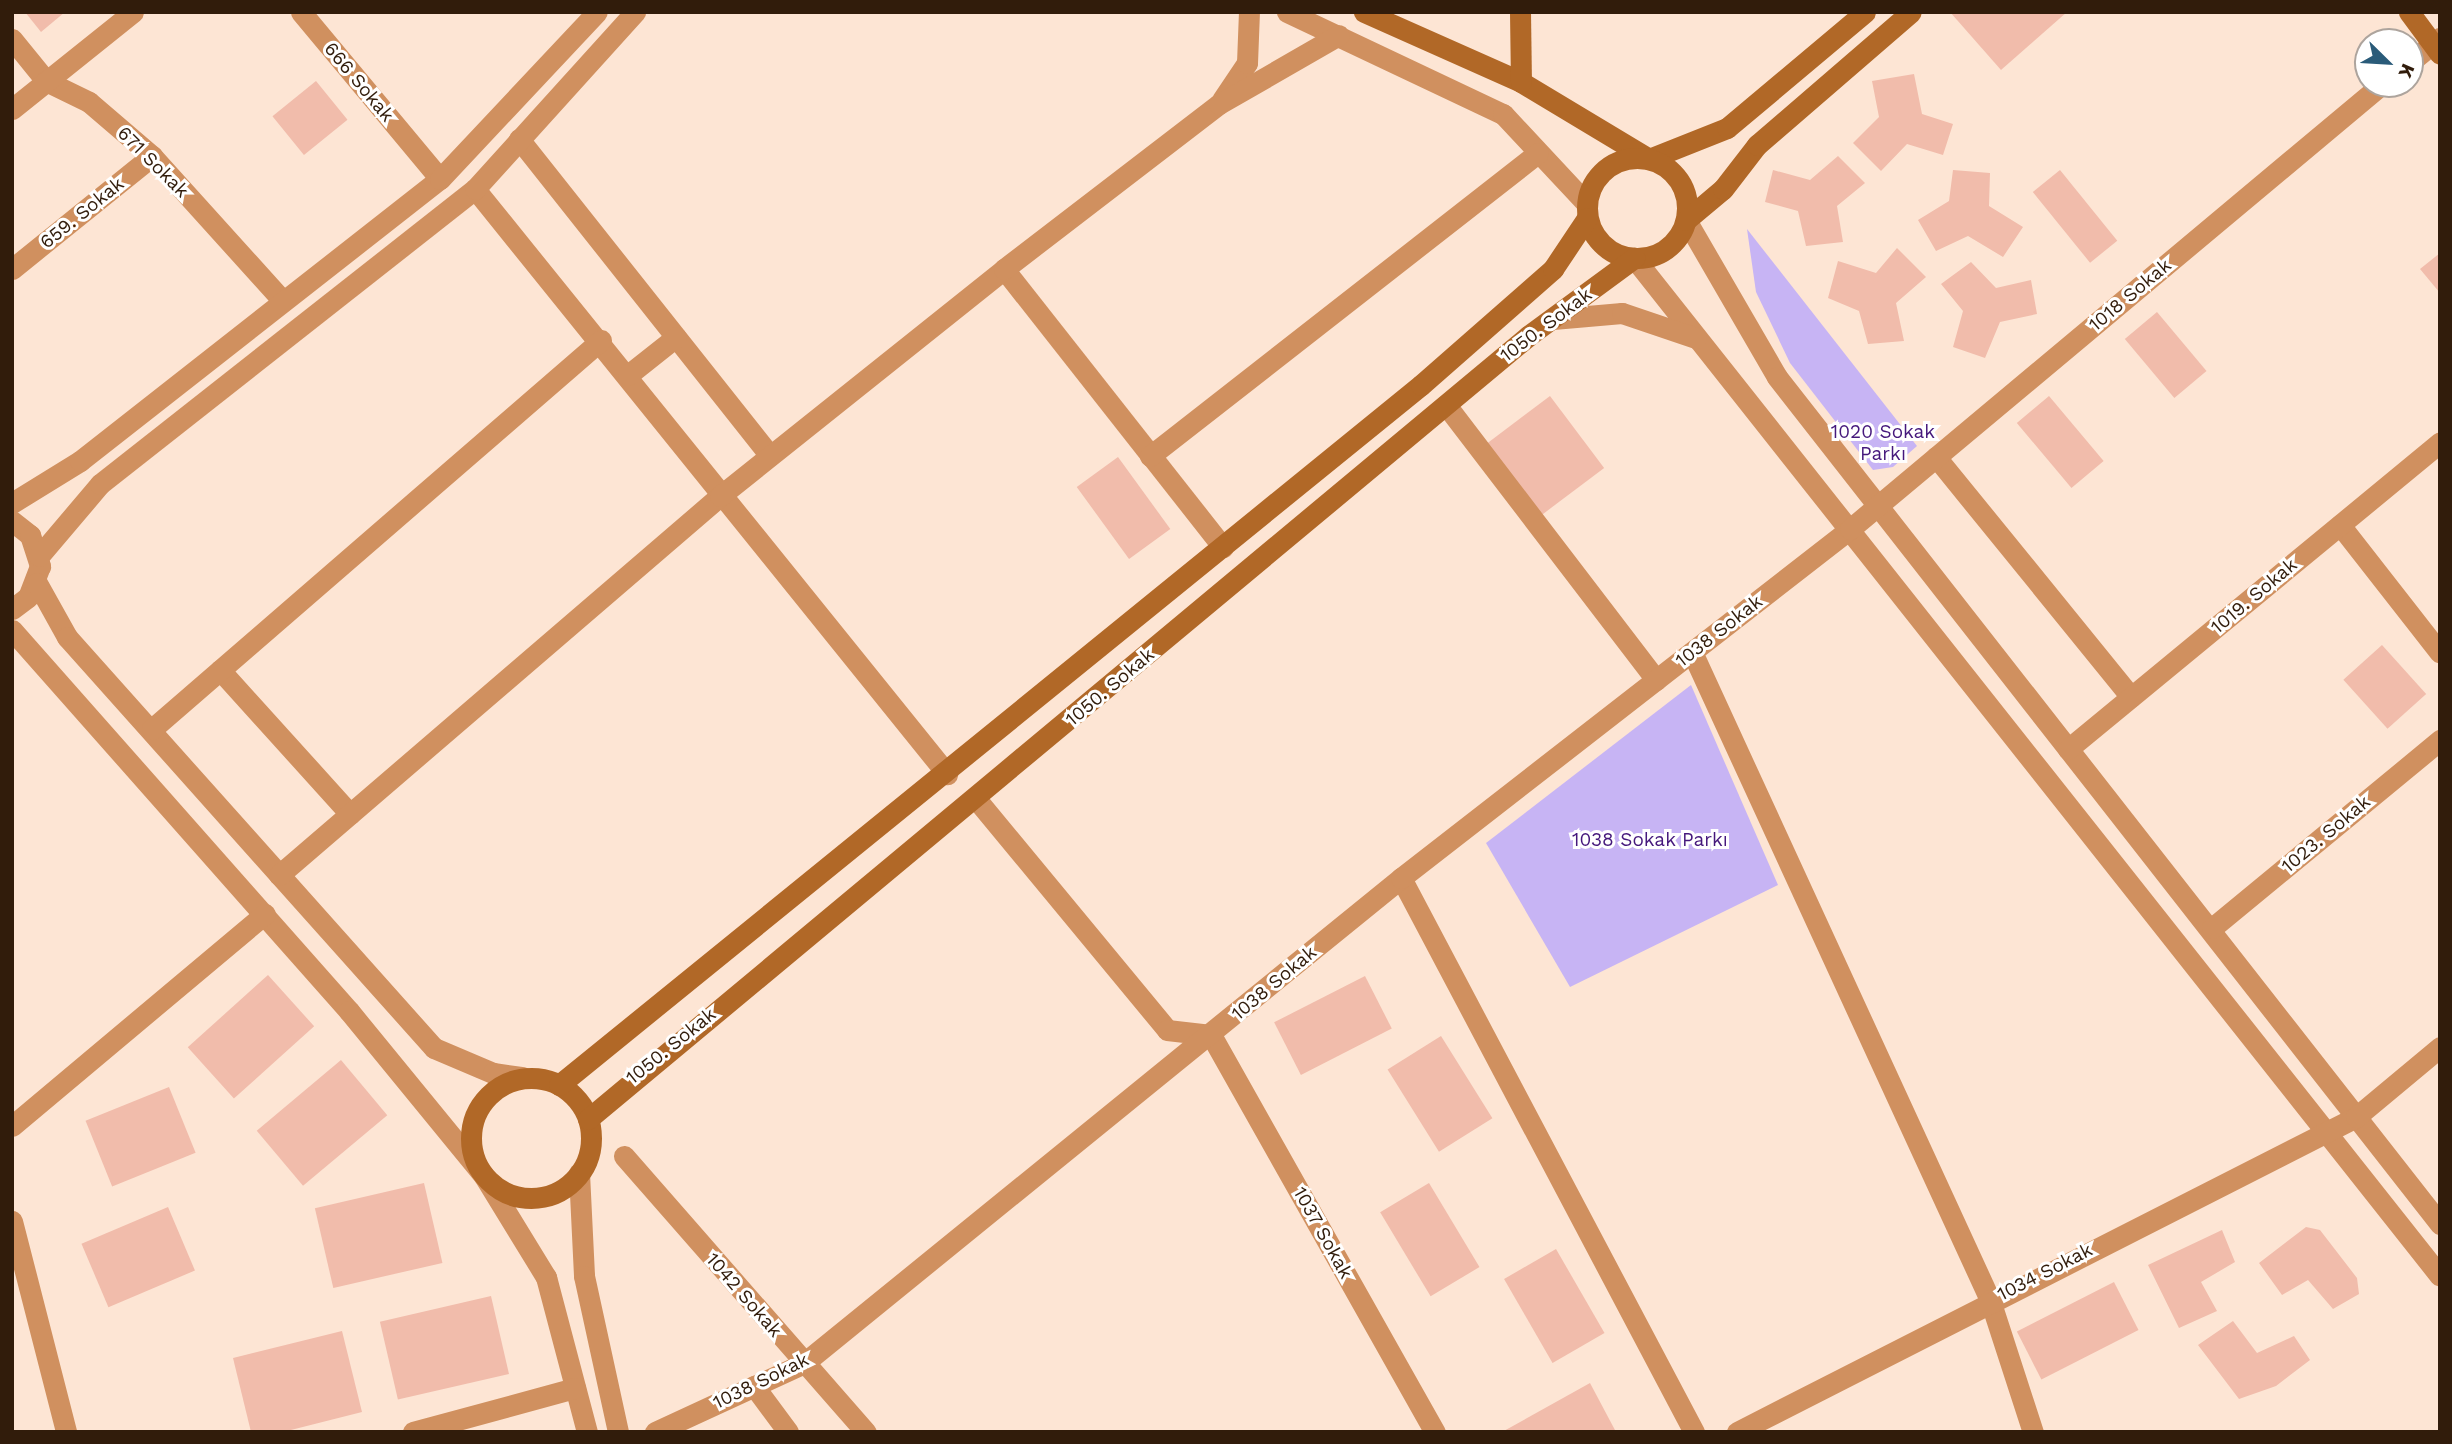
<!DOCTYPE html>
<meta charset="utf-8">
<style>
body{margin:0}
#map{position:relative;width:2452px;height:1444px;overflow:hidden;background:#fde5d4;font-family:"Work Sans",sans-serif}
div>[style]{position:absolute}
.green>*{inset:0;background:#c7b4f4}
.building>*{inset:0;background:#f1bcab;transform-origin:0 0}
.street>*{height:21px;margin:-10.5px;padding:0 10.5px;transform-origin:10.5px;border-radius:10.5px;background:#d0905f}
.secondary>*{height:21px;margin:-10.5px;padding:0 10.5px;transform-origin:10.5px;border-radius:10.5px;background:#b16827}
.secondary>.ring{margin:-10.5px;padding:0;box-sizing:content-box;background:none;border:21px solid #b16827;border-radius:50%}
span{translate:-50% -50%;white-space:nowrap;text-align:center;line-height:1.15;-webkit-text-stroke:6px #fff;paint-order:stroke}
.street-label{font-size:19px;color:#311c0b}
.park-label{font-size:19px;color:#45187c}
.frame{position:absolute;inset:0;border:14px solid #311c0b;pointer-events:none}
.north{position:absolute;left:2354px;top:28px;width:70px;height:70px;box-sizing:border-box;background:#fff;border:2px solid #ada49d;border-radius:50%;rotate:114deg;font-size:19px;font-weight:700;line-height:28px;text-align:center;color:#311c0b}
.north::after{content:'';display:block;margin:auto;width:24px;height:32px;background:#2a5b79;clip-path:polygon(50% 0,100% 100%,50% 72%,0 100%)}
</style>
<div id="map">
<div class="green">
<i style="clip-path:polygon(1747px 229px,1917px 446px,1893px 467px,1873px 470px,1790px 363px,1756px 292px)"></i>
<i style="clip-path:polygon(1691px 685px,1778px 885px,1570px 987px,1486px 843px)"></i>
</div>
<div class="building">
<i style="clip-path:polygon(25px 12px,65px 12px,41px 32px)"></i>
<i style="clip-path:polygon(1950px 12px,2067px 12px,2001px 70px)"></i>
<i style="clip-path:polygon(1914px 74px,1922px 114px,1953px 124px,1943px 155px,1907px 144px,1881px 171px,1853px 143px,1879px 117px,1872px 81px)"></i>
<i style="left:316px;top:81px;width:50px;height:56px;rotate:51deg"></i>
<i style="clip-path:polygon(1838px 156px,1865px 183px,1837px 206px,1843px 242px,1806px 246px,1798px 211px,1765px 202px,1773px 170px,1810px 180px)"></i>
<i style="clip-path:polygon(1953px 170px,1990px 173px,1989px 206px,2023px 227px,2003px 257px,1968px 236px,1936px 251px,1918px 220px,1949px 201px)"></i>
<i style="left:2060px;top:170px;width:91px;height:35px;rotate:51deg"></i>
<i style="clip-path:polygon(1897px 248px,1926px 277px,1896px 303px,1904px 341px,1868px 344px,1859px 311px,1828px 298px,1838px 261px,1876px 273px)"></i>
<i style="clip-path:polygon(2440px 253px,2440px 293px,2420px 269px)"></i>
<i style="clip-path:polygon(1971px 262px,1996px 288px,2031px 280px,2037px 314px,2000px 322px,1985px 358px,1953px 347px,1963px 311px,1941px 284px)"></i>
<i style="left:2157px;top:312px;width:77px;height:42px;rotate:50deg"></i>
<i style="left:1550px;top:396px;width:90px;height:86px;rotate:53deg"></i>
<i style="left:2049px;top:396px;width:85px;height:42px;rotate:50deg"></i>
<i style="left:1118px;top:457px;width:89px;height:51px;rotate:54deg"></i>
<i style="left:2382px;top:645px;width:66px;height:52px;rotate:48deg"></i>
<i style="left:268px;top:975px;width:69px;height:108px;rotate:48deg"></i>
<i style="left:1365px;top:976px;width:59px;height:102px;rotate:63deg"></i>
<i style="left:1441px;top:1036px;width:97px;height:63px;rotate:58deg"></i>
<i style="left:341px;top:1060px;width:72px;height:110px;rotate:50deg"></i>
<i style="left:169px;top:1087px;width:71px;height:90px;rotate:68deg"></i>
<i style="left:424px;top:1183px;width:82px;height:112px;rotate:77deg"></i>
<i style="left:1429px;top:1183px;width:98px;height:57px;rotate:59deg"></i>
<i style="left:168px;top:1207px;width:69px;height:94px;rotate:67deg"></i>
<i style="clip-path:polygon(2306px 1227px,2320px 1230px,2357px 1278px,2359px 1294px,2333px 1309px,2308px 1280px,2282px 1295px,2259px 1263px)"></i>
<i style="clip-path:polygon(2222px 1230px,2235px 1262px,2201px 1282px,2217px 1311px,2179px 1328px,2148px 1265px)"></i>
<i style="left:1556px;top:1249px;width:97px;height:60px;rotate:60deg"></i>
<i style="left:2114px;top:1282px;width:54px;height:109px;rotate:63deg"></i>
<i style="left:491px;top:1296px;width:80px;height:114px;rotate:77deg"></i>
<i style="clip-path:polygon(2233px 1321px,2257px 1353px,2294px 1336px,2310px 1360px,2276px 1386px,2239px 1399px,2198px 1345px)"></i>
<i style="clip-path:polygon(342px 1331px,362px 1412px,283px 1432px,251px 1432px,233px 1358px)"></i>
<i style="clip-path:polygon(1590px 1383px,1616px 1432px,1502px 1432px)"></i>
</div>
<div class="street">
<i style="left:301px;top:12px;width:217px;rotate:50.2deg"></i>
<i style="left:1287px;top:12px;width:239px;rotate:25.3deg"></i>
<i style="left:1503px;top:114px;width:123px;rotate:47deg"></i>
<i style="left:12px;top:39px;width:54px;rotate:51deg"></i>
<i style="left:46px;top:81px;width:48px;rotate:26deg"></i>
<i style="left:89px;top:102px;width:83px;rotate:40.6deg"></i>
<i style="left:152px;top:156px;width:195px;rotate:47.9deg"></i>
<i style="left:2410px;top:62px;width:38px;rotate:-39deg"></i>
<i style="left:1222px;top:100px;width:45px;rotate:-56deg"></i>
<i style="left:1247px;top:63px;width:51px;rotate:-87.8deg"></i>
<i style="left:12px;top:109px;width:155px;rotate:-38.7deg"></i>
<i style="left:519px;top:139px;width:404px;rotate:51.6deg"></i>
<i style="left:475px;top:189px;width:752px;rotate:51.1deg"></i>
<i style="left:1686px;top:220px;width:181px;rotate:59.9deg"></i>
<i style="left:1777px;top:377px;width:1076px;rotate:51.95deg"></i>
<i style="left:1634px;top:258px;width:1298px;rotate:51.63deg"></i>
<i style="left:12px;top:269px;width:180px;rotate:-38.9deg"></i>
<i style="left:1004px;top:269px;width:354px;rotate:51.8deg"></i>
<i style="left:1553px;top:319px;width:69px;rotate:-5deg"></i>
<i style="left:1622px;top:313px;width:78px;rotate:18.7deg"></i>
<i style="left:628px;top:375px;width:61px;rotate:-38.4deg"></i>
<i style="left:1446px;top:405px;width:346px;rotate:52.6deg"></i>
<i style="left:1150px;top:456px;width:492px;rotate:-38deg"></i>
<i style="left:1936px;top:457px;width:309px;rotate:50.9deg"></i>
<i style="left:12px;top:503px;width:80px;rotate:-31.7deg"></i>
<i style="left:80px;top:461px;width:457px;rotate:-38.1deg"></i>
<i style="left:440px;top:179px;width:229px;rotate:-46.8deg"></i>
<i style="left:12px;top:521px;width:23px;rotate:38deg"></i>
<i style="left:30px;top:535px;width:33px;rotate:72deg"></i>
<i style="left:40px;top:566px;width:33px;rotate:111deg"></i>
<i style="left:28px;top:597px;width:20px;rotate:143deg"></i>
<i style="left:2340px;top:525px;width:162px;rotate:52deg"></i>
<i style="left:39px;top:556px;width:94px;rotate:-49.7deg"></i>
<i style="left:100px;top:484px;width:477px;rotate:-38.2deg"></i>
<i style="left:475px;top:189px;width:239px;rotate:-47.9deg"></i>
<i style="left:37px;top:583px;width:62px;rotate:60.9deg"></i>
<i style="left:67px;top:637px;width:551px;rotate:48.24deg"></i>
<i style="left:434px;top:1048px;width:64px;rotate:23deg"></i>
<i style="left:493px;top:1073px;width:30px;rotate:8deg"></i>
<i style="left:12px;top:630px;width:509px;rotate:48.51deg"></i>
<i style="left:349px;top:1011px;width:213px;rotate:50.7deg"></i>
<i style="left:484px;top:1176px;width:119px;rotate:58.5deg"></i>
<i style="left:546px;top:1277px;width:160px;rotate:75.2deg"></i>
<i style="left:1692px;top:652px;width:713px;rotate:65.3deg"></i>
<i style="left:1990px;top:1300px;width:139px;rotate:72deg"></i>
<i style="left:220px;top:670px;width:194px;rotate:47.9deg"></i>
<i style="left:152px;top:729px;width:594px;rotate:-40.9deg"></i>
<i style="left:2068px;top:749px;width:482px;rotate:-39.5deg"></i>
<i style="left:977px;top:800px;width:298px;rotate:50.4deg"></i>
<i style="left:1167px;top:1030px;width:44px;rotate:6.5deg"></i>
<i style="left:279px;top:875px;width:581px;rotate:-40.68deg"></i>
<i style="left:720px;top:496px;width:364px;rotate:-38.6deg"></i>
<i style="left:1004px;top:269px;width:271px;rotate:-37.5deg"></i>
<i style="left:1219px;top:104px;width:138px;rotate:-29.9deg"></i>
<i style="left:1401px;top:878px;width:627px;rotate:62.13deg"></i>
<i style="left:2212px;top:928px;width:296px;rotate:-39.5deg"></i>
<i style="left:1211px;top:1035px;width:456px;rotate:60.6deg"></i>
<i style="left:12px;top:1126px;width:330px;rotate:-40deg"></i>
<i style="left:624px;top:1156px;width:367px;rotate:48.8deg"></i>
<i style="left:579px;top:1173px;width:103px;rotate:87.2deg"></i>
<i style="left:584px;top:1276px;width:160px;rotate:77.7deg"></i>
<i style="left:12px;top:1221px;width:218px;rotate:75.6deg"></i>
<i style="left:754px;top:1386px;width:57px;rotate:53.5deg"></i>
<i style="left:413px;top:1432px;width:168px;rotate:-15.2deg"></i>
<i style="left:655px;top:1432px;width:164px;rotate:-24.8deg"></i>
<i style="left:804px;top:1363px;width:769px;rotate:-39.09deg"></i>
<i style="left:1401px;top:878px;width:569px;rotate:-37.86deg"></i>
<i style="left:1850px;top:529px;width:694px;rotate:-39.91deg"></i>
<i style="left:1737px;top:1432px;width:695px;rotate:-26.97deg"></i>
<i style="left:2356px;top:1117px;width:109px;rotate:-39.8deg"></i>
</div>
<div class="secondary">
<i style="left:1364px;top:12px;width:172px;rotate:24deg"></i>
<i style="left:1521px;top:82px;width:149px;rotate:31deg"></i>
<i style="left:1649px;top:159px;width:84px;rotate:-21.7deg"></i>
<i style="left:1727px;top:128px;width:180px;rotate:-40deg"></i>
<i style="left:1520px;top:12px;width:70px;rotate:89.2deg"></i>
<i style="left:2409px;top:12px;width:52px;rotate:53.6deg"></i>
<i class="ring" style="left:1587px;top:158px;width:79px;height:79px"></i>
<i style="left:1686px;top:220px;width:48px;rotate:-40deg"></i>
<i style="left:1723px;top:189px;width:56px;rotate:-52.3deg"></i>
<i style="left:1757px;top:145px;width:203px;rotate:-40.8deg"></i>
<i class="ring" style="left:471px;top:1078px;width:99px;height:99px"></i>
<i style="left:559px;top:1085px;width:1110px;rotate:-39.08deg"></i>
<i style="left:1421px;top:385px;width:176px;rotate:-41.3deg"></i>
<i style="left:1553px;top:269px;width:61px;rotate:-56.3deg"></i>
<i style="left:588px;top:1119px;width:1223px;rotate:-39.79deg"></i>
<i style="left:1528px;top:336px;width:132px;rotate:-36.3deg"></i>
</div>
<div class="street-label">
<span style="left:359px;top:82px;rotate:50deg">666 Sokak</span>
<span style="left:153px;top:162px;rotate:45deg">671 Sokak</span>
<span style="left:82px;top:213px;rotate:-39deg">659. Sokak</span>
<span style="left:2130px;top:295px;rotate:-40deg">1018 Sokak</span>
<span style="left:1546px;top:325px;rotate:-37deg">1050. Sokak</span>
<span style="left:2254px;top:596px;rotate:-40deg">1019. Sokak</span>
<span style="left:1719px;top:631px;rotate:-38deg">1038 Sokak</span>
<span style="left:1110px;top:687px;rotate:-40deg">1050. Sokak</span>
<span style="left:2326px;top:834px;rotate:-40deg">1023. Sokak</span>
<span style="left:1274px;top:983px;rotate:-40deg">1038 Sokak</span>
<span style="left:671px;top:1046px;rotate:-39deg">1050. Sokak</span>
<span style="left:1323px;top:1233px;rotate:61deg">1037 Sokak</span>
<span style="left:2045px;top:1272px;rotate:-27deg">1034 Sokak</span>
<span style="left:744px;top:1295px;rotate:49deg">1042 Sokak</span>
<span style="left:761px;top:1381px;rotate:-26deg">1038 Sokak</span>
</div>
<div class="park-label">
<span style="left:1883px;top:443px">1020 Sokak<br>Parkı</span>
<span style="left:1650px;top:840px">1038 Sokak Parkı</span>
</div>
<div class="frame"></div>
<div class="north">K</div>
</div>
